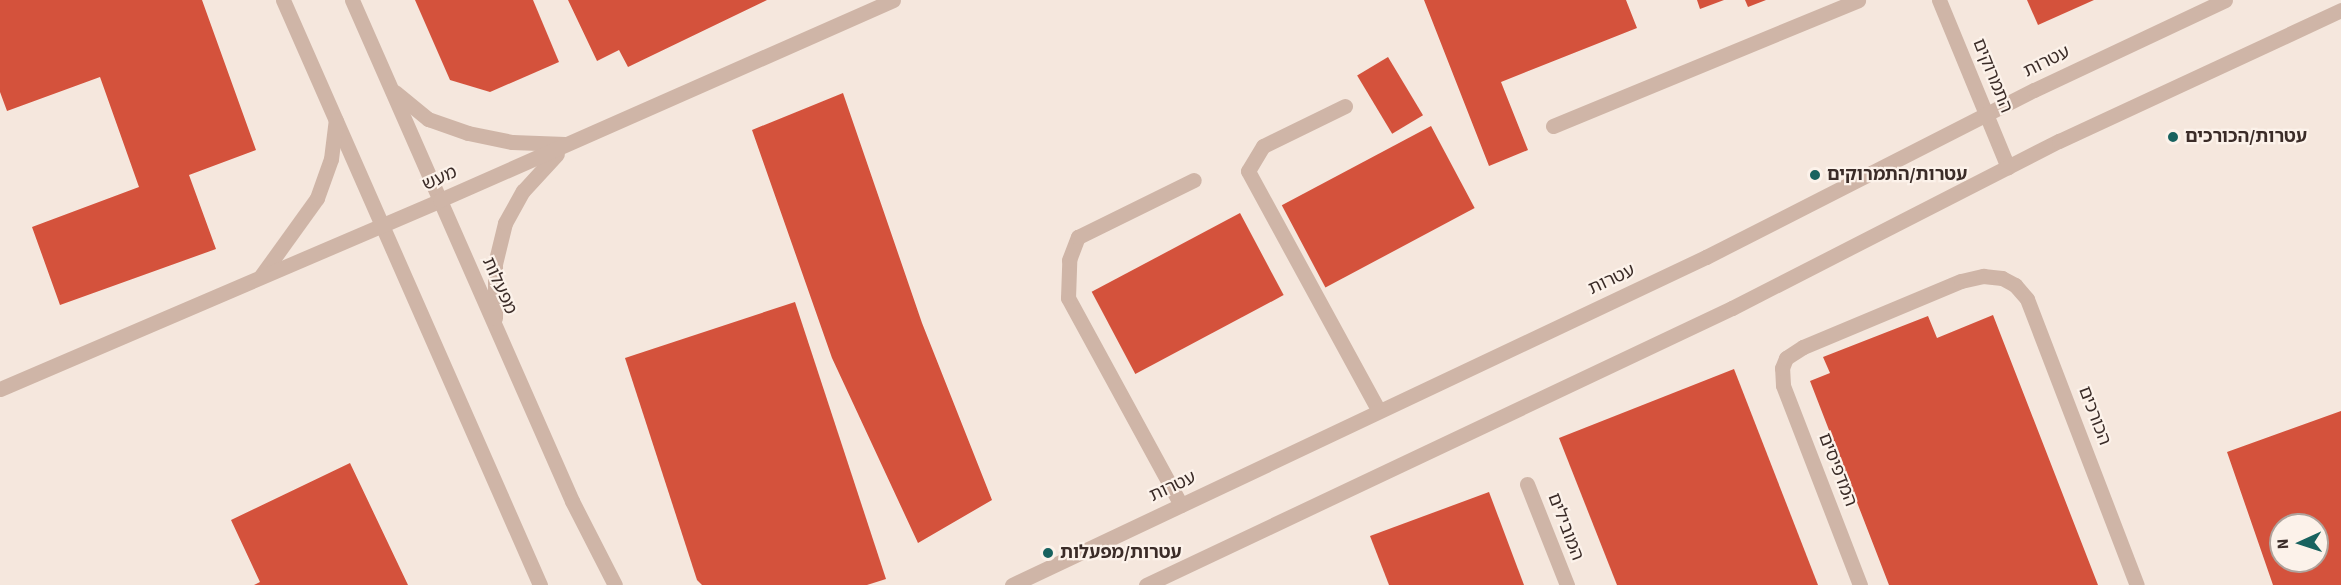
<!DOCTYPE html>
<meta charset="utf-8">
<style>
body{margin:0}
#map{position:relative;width:2341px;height:585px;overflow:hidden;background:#f5e7dd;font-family:"Source Sans 3","Noto Sans Hebrew",sans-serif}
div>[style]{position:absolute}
.building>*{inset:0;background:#d4523c;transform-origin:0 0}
.minor>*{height:15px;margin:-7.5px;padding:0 7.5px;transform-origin:7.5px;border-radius:7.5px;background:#cfb5a7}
.dots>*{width:16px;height:16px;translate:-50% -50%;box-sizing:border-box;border:3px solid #fcf2ea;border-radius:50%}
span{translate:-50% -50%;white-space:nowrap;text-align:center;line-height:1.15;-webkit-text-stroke:4.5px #fcf2ea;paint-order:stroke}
.street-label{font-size:18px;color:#3b2c28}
.poi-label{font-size:18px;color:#3b2c28;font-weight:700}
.left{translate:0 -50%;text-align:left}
.north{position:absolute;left:2269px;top:513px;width:60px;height:60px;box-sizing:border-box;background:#fcf2ea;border:2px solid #afa39c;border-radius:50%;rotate:267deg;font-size:16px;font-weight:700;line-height:24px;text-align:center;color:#3b2c28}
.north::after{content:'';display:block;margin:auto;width:21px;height:27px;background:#18625f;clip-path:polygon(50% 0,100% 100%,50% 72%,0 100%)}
</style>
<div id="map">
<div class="building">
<i style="clip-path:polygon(0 0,202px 0,256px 150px,189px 175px,216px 249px,60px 305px,32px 227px,139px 187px,100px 77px,7px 111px,0 92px)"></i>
<i style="clip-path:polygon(415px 0,533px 0,559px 62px,490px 92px,450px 80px)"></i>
<i style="clip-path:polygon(568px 0,767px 0,628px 67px,619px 50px,597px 61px)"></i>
<i style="clip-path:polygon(1424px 0,1626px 0,1637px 28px,1501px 82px,1528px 150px,1489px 166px)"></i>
<i style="clip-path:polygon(1697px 0,1724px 0,1700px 9px)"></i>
<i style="clip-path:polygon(1745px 0,1766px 0,1748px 7px)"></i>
<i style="clip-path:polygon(2027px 0,2094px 0,2038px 25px)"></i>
<i style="left:1388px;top:57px;width:68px;height:36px;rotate:59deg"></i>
<i style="clip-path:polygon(843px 93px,922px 323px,992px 500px,918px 543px,832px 358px,752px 130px)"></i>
<i style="left:1431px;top:126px;width:93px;height:169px;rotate:62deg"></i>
<i style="left:1240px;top:213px;width:93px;height:168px;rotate:62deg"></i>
<i style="clip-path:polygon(795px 302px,886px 579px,867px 585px,702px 585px,697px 580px,625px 358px)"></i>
<i style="clip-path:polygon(1993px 315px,2098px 585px,1889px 585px,1810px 381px,1830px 373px,1823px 357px,1928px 316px,1937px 338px)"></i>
<i style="clip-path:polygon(1734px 369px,1818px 585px,1617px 585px,1559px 438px)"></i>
<i style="clip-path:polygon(evenodd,2341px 411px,2341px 585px,2273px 585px,2227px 452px,2341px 411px,2281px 525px,2317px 525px,2317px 561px,2281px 561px,2281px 525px)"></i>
<i style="clip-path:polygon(350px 463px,408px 585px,254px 585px,260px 582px,231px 520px)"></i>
<i style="clip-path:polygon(1489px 492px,1524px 585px,1389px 585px,1370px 536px)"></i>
</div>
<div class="minor">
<i style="left:283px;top:0;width:639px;rotate:66.28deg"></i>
<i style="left:352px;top:0;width:547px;rotate:66.29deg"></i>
<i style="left:572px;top:501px;width:94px;rotate:62.9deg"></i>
<i style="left:1939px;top:0;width:181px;rotate:67.6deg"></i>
<i style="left:395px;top:92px;width:43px;rotate:39.3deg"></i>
<i style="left:428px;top:119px;width:42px;rotate:19.3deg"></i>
<i style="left:468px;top:133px;width:45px;rotate:11.6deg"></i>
<i style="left:512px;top:142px;width:53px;rotate:2.2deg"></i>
<i style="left:1345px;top:106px;width:91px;rotate:154deg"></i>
<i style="left:1263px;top:146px;width:29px;rotate:121deg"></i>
<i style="left:1248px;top:171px;width:273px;rotate:61.4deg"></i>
<i style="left:1553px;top:126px;width:330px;rotate:-22.4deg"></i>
<i style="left:261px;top:276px;width:96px;rotate:-54.3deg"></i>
<i style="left:317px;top:198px;width:41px;rotate:-70.3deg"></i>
<i style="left:331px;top:159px;width:39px;rotate:-83deg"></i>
<i style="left:495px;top:318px;width:54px;rotate:-90deg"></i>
<i style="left:495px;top:264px;width:42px;rotate:-76.3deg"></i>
<i style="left:505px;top:223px;width:37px;rotate:-61deg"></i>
<i style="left:523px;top:191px;width:50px;rotate:-47.4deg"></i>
<i style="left:0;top:389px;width:479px;rotate:-23.2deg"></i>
<i style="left:440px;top:200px;width:495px;rotate:-23.8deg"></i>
<i style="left:1527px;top:484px;width:109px;rotate:68.4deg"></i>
<i style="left:1181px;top:505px;width:236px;rotate:-118.6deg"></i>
<i style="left:1068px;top:298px;width:38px;rotate:-88deg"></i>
<i style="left:1069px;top:260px;width:25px;rotate:-69deg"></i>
<i style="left:1078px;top:237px;width:129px;rotate:-26.2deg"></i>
<i style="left:1012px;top:585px;width:768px;rotate:-25.3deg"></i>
<i style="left:1706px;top:257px;width:368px;rotate:-27deg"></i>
<i style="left:2034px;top:90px;width:211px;rotate:-25.2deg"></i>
<i style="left:1146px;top:585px;width:648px;rotate:-25.3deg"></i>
<i style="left:1732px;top:308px;width:367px;rotate:-27.1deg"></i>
<i style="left:2059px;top:141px;width:311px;rotate:-24.9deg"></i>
<i style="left:1860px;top:585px;width:214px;rotate:-111.1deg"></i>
<i style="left:1783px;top:385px;width:17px;rotate:-93deg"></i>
<i style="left:1782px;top:368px;width:11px;rotate:-68deg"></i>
<i style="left:1786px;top:358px;width:20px;rotate:-33deg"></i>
<i style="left:1803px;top:347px;width:171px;rotate:-22.7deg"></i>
<i style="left:1961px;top:281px;width:23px;rotate:-13deg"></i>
<i style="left:1983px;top:276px;width:19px;rotate:6deg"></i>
<i style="left:2002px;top:278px;width:15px;rotate:28deg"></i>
<i style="left:2015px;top:285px;width:18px;rotate:49deg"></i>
<i style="left:2027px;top:299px;width:306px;rotate:69deg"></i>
</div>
<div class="dots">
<i style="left:2173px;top:137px;background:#18625f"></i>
<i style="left:1815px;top:175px;background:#18625f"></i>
<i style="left:1048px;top:553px;background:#18625f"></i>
</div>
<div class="street-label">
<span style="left:2047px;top:62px;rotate:-26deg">עטרות</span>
<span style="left:1992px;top:76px;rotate:68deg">התמרוקים</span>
<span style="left:440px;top:179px;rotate:-24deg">מעש</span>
<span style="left:1612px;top:280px;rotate:-25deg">עטרות</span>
<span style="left:499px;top:286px;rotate:66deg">מפעלות</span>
<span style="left:2094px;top:416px;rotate:69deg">הכורכים</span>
<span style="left:1837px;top:470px;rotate:69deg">המדפיסים</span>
<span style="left:1173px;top:487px;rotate:-25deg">עטרות</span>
<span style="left:1565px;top:527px;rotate:69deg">המובילים</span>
</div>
<div class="poi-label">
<span class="left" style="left:2185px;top:137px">עטרות/הכורכים</span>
<span class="left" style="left:1827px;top:175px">עטרות/התמרוקים</span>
<span class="left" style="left:1060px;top:553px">עטרות/מפעלות</span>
</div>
<div class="north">N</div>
</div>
